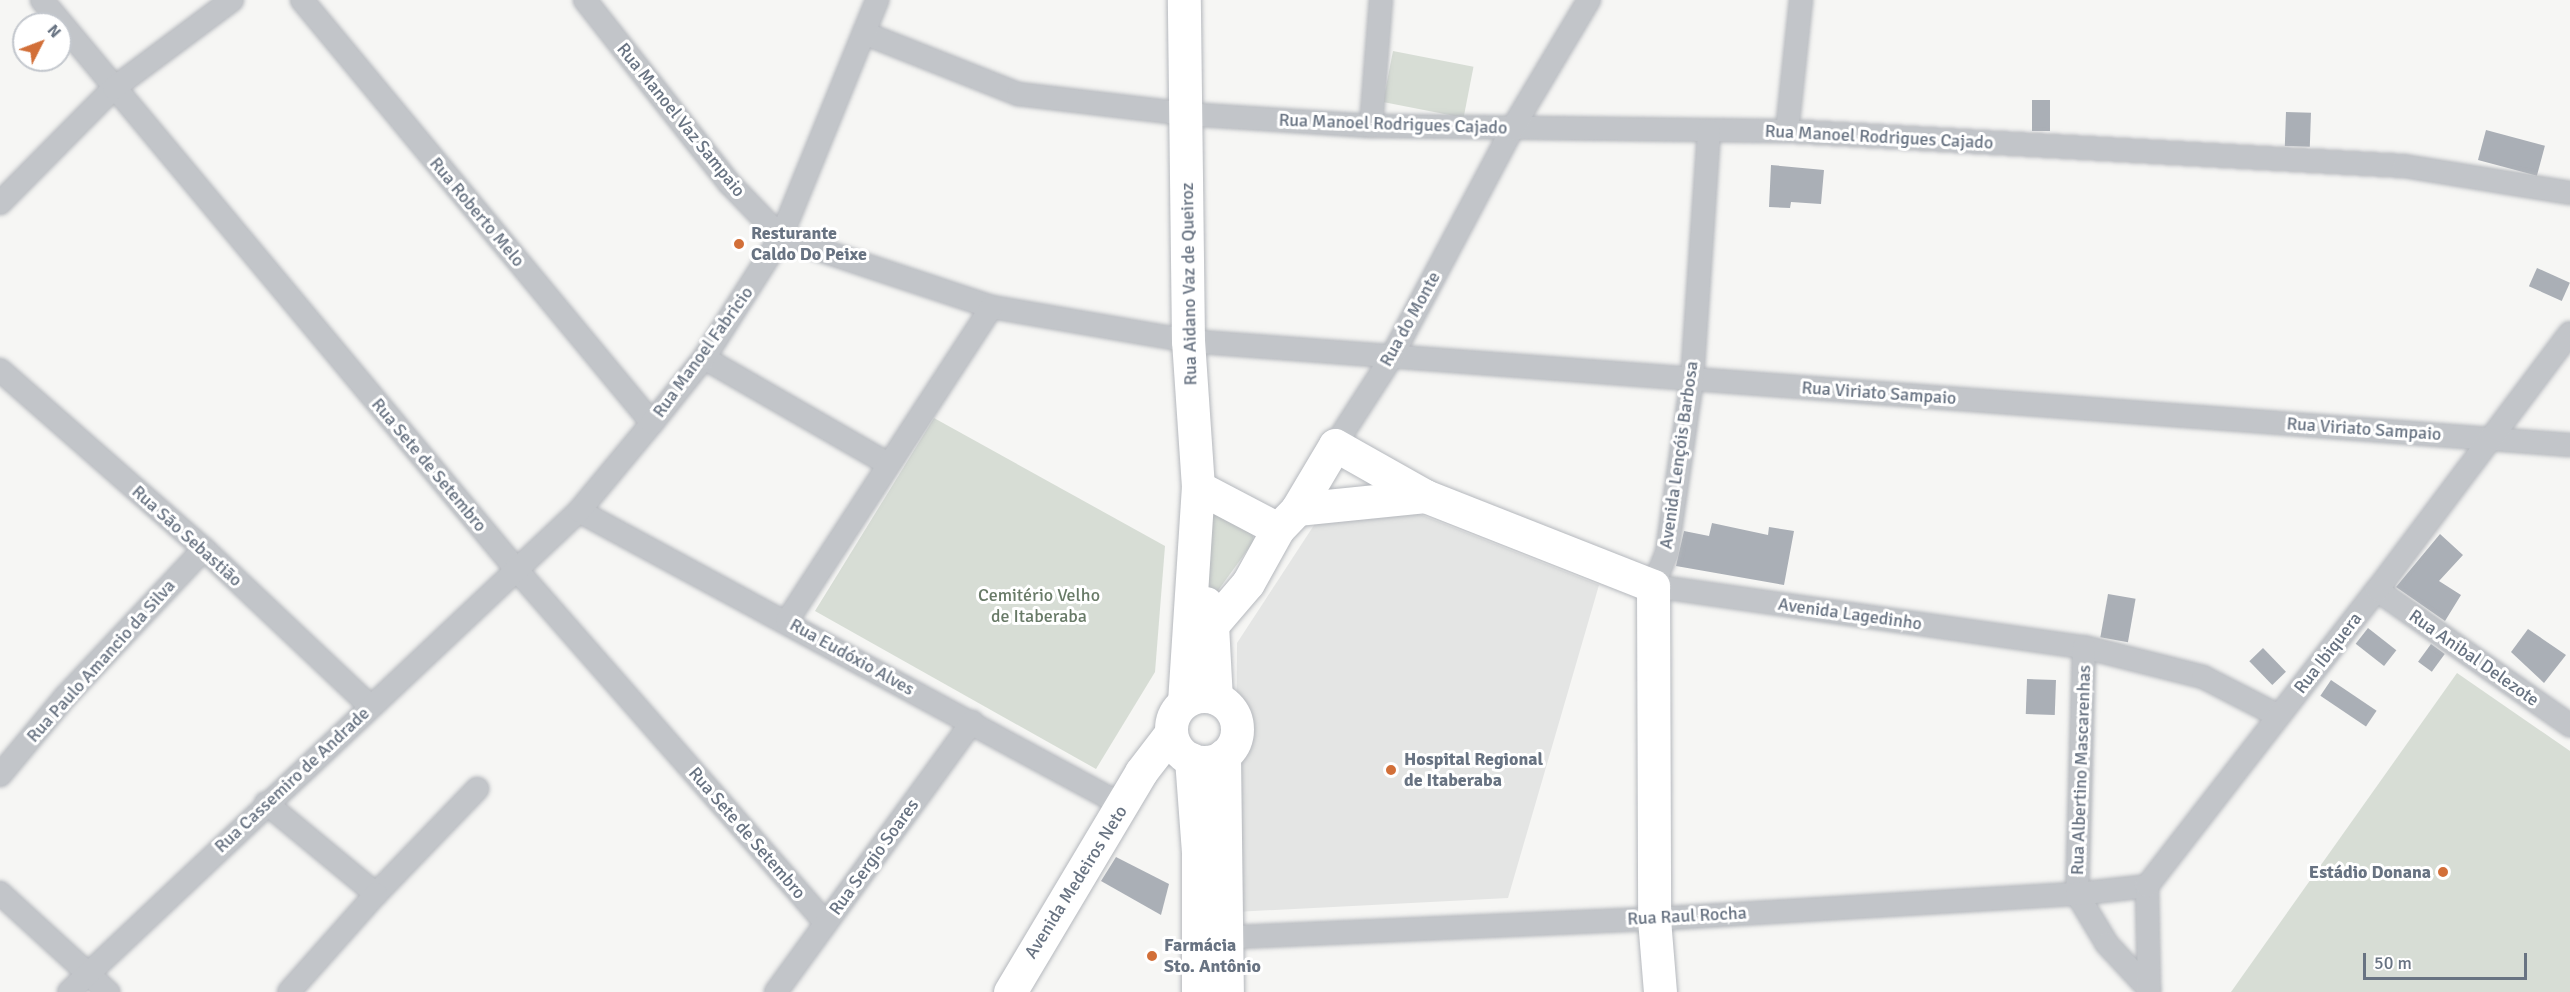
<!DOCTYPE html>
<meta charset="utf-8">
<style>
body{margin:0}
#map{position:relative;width:2570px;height:992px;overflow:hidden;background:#f6f6f4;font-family:Signika,sans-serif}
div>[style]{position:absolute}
.built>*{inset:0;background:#e4e5e4}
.green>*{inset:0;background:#d7ddd5;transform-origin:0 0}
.building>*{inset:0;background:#aaafb6;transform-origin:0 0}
.roads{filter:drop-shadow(0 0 2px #b5b8bd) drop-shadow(0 0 2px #b5b8bd)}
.street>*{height:22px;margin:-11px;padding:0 11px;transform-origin:11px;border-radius:11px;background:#c2c5c9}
.secondary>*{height:33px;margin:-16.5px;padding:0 16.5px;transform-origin:16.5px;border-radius:16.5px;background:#fff}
.secondary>.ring{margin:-16.5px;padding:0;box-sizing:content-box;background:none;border:33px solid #fff;border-radius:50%}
.dots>*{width:16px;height:16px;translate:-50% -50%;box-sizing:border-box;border:3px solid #fff;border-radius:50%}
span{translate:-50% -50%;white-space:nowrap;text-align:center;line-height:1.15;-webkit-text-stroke:6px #fff;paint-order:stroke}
.street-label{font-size:18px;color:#687382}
.poi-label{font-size:18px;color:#687382;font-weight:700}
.left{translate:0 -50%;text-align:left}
.right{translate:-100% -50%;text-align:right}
.park-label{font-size:18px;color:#687a67}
.north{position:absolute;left:12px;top:12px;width:60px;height:60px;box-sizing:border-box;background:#fff;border:2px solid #c3c7cd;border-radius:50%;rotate:48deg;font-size:16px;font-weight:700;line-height:24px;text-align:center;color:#687382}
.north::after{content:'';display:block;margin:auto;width:21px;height:27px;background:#d26f38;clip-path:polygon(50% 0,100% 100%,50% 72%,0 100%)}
.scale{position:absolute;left:2363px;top:953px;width:164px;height:27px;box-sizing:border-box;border:3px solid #687382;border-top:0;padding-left:8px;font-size:18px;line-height:21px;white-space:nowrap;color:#687382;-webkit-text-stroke:4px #fff;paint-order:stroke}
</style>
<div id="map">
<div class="built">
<i style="clip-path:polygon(1404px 508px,1599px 585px,1508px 898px,1235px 912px,1237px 643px,1318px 519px)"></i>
</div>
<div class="green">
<i style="left:1393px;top:51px;width:82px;height:52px;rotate:11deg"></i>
<i style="clip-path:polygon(934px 418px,1165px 546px,1155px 672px,1096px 769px,815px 611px)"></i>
<i style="clip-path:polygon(1204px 509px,1252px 532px,1254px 541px,1214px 596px,1208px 594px)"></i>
<i style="clip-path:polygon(2457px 673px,2570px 751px,2570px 992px,2231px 992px)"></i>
</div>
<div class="building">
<i style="left:2032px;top:100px;width:18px;height:31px"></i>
<i style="left:2286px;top:112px;width:25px;height:34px;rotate:2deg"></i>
<i style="left:2486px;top:130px;width:61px;height:31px;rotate:15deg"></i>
<i style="clip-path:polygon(1771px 165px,1824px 170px,1821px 204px,1791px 202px,1790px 208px,1769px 207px)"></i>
<i style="left:2537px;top:268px;width:36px;height:20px;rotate:24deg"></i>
<i style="clip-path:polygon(1712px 523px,1768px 535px,1769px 527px,1794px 531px,1784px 585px,1676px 566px,1684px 531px,1709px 536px)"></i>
<i style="clip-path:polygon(2440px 534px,2463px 555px,2439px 581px,2461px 595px,2445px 621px,2396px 587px)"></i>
<i style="left:2108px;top:594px;width:28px;height:44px;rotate:10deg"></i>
<i style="left:2368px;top:628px;width:36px;height:20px;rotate:38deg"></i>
<i style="clip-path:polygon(2528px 629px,2566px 655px,2544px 683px,2511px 652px)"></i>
<i style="left:2431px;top:644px;width:17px;height:22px;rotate:36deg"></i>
<i style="left:2263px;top:648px;width:33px;height:19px;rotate:46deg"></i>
<i style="left:2027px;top:679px;width:29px;height:35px;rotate:2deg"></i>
<i style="left:2331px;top:680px;width:55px;height:19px;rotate:34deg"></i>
<i style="clip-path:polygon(1116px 857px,1169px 884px,1161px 915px,1101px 881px)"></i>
</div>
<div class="roads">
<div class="street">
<i style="left:42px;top:0;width:739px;rotate:50.21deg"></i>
<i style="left:515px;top:568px;width:472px;rotate:48.8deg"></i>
<i style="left:302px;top:0;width:549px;rotate:50.39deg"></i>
<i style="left:585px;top:0;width:234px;rotate:51.8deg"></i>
<i style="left:730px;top:184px;width:74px;rotate:46.1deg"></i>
<i style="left:781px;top:237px;width:222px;rotate:18.4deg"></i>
<i style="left:992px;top:307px;width:199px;rotate:9.8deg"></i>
<i style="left:1188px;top:341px;width:1386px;rotate:4.3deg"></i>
<i style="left:864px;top:33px;width:166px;rotate:21.6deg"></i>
<i style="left:1018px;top:94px;width:169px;rotate:6.8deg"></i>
<i style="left:1186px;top:114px;width:185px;rotate:3.7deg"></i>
<i style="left:1371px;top:126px;width:416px;rotate:0.7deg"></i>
<i style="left:1787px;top:131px;width:618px;rotate:3.25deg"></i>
<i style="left:2404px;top:166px;width:168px;rotate:9.2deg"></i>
<i style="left:1371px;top:126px;width:126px;rotate:-85.5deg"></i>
<i style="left:1709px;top:131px;width:250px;rotate:93.9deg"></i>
<i style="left:1692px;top:380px;width:174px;rotate:98.3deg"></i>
<i style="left:1667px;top:552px;width:37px;rotate:112deg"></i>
<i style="left:1653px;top:586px;width:435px;rotate:8.1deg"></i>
<i style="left:2084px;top:647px;width:123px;rotate:14.1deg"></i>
<i style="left:2203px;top:677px;width:85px;rotate:27.2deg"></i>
<i style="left:1787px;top:131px;width:132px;rotate:-83.9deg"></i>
<i style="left:0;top:203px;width:162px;rotate:-45.3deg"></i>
<i style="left:114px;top:88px;width:147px;rotate:-36.7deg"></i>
<i style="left:704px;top:358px;width:212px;rotate:29.9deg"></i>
<i style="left:0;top:370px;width:271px;rotate:41.3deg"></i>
<i style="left:204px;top:549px;width:228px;rotate:43.4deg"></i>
<i style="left:1335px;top:445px;width:103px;rotate:-57.2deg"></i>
<i style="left:1391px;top:358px;width:259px;rotate:-62.1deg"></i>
<i style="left:1512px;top:129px;width:150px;rotate:-59.2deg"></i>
<i style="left:579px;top:511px;width:620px;rotate:28.43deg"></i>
<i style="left:2377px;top:590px;width:236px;rotate:35deg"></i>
<i style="left:787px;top:621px;width:375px;rotate:-56.9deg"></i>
<i style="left:2084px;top:647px;width:247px;rotate:91.6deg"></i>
<i style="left:2077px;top:894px;width:58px;rotate:59deg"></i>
<i style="left:2107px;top:944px;width:62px;rotate:47deg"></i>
<i style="left:0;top:775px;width:102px;rotate:-50.2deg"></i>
<i style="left:65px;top:697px;width:203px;rotate:-46.8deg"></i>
<i style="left:266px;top:803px;width:143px;rotate:39.6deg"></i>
<i style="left:376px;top:894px;width:146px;rotate:-46.1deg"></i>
<i style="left:0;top:893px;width:147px;rotate:42.5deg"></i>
<i style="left:1214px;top:938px;width:440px;rotate:-2.5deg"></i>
<i style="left:1654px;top:919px;width:424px;rotate:-3.4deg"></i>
<i style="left:2077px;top:894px;width:70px;rotate:-6.5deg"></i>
<i style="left:69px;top:992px;width:701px;rotate:-43.32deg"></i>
<i style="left:579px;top:511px;width:114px;rotate:-50.3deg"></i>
<i style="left:652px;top:423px;width:83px;rotate:-51.3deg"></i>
<i style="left:704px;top:358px;width:143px;rotate:-57.5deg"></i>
<i style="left:781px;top:237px;width:256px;rotate:-67.9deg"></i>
<i style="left:289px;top:992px;width:131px;rotate:-48.4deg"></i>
<i style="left:776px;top:992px;width:334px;rotate:-54deg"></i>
<i style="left:2149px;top:992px;width:106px;rotate:-91.1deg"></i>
<i style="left:2147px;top:886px;width:375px;rotate:-52.2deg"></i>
<i style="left:2377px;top:590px;width:321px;rotate:-53.1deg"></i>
</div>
<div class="secondary">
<i style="left:1198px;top:487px;width:90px;rotate:27.7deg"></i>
<i style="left:1297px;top:509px;width:129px;rotate:-5.8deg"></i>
<i style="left:1206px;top:603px;width:23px;rotate:75deg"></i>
<i style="left:1212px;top:625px;width:73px;rotate:86.9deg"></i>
<i style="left:1212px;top:625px;width:55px;rotate:-49.4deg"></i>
<i style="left:1248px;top:583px;width:62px;rotate:-60.9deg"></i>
<i style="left:1278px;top:529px;width:28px;rotate:-46deg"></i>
<i style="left:1297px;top:509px;width:74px;rotate:-59.3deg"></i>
<i style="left:1335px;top:445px;width:103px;rotate:29.5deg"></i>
<i style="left:1425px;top:496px;width:245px;rotate:21.5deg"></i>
<i style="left:1653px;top:586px;width:333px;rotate:89.8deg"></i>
<i style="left:1654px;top:919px;width:73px;rotate:85.3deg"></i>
<i class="ring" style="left:1171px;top:696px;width:33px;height:33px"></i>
<i style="left:1184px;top:702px;width:215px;rotate:-86.3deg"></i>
<i style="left:1198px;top:487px;width:146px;rotate:-93.9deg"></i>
<i style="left:1188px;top:341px;width:341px;rotate:-90.7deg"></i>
<i style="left:1224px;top:755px;width:237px;rotate:89.3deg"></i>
<i style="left:1191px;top:759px;width:93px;rotate:85.7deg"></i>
<i style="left:1198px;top:852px;width:140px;rotate:90deg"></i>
<i style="left:1010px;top:992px;width:256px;rotate:-59.2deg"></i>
<i style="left:1141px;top:772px;width:49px;rotate:-52.4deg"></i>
</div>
</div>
<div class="dots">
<i style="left:739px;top:244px;background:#d26f38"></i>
<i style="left:1391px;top:770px;background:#d26f38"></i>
<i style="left:2443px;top:872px;background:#d26f38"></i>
<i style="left:1152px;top:956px;background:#d26f38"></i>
</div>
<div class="street-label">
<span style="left:681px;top:120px;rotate:51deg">Rua Manoel Vaz Sampaio</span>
<span style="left:1393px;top:124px;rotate:2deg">Rua Manoel Rodrigues Cajado</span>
<span style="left:1879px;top:137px;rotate:3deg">Rua Manoel Rodrigues Cajado</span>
<span style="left:477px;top:212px;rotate:50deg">Rua Roberto Melo</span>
<span style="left:1189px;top:284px;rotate:-91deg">Rua Aidano Vaz de Queiroz</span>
<span style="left:1410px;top:319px;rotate:-61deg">Rua do Monte</span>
<span style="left:703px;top:352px;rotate:-54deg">Rua Manoel Fabricio</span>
<span style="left:1879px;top:393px;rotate:4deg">Rua Viriato Sampaio</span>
<span style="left:2364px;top:429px;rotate:4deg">Rua Viriato Sampaio</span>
<span style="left:1679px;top:455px;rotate:-82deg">Avenida Lençóis Barbosa</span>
<span style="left:429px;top:465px;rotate:50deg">Rua Sete de Setembro</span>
<span style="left:187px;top:536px;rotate:42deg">Rua São Sebastião</span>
<span style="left:1850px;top:614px;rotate:8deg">Avenida Lagedinho</span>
<span style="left:2328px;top:653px;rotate:-52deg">Rua Ibiquera</span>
<span style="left:852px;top:657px;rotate:29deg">Rua Eudóxio Alves</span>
<span style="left:2474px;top:658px;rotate:35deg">Rua Anibal Delezote</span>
<span style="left:101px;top:661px;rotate:-48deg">Rua Paulo Amancio da Silva</span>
<span style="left:2081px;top:770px;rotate:-88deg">Rua Albertino Mascarenhas</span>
<span style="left:292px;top:780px;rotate:-43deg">Rua Cassemiro de Andrade</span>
<span style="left:747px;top:833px;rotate:49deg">Rua Sete de Setembro</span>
<span style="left:874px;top:857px;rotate:-54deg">Rua Sergio Soares</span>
<span style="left:1076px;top:882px;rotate:-58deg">Avenida Medeiros Neto</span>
<span style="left:1687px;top:916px;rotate:-3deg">Rua Raul Rocha</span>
</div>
<div class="poi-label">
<span class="left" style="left:751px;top:244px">Resturante<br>Caldo Do Peixe</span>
<span class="left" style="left:1404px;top:770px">Hospital Regional<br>de Itaberaba</span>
<span class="right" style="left:2431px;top:872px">Estádio Donana</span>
<span class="left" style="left:1164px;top:956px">Farmácia<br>Sto. Antônio</span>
</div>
<div class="park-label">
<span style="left:1039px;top:606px">Cemitério Velho<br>de Itaberaba</span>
</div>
<div class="north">N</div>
<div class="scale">50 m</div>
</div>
